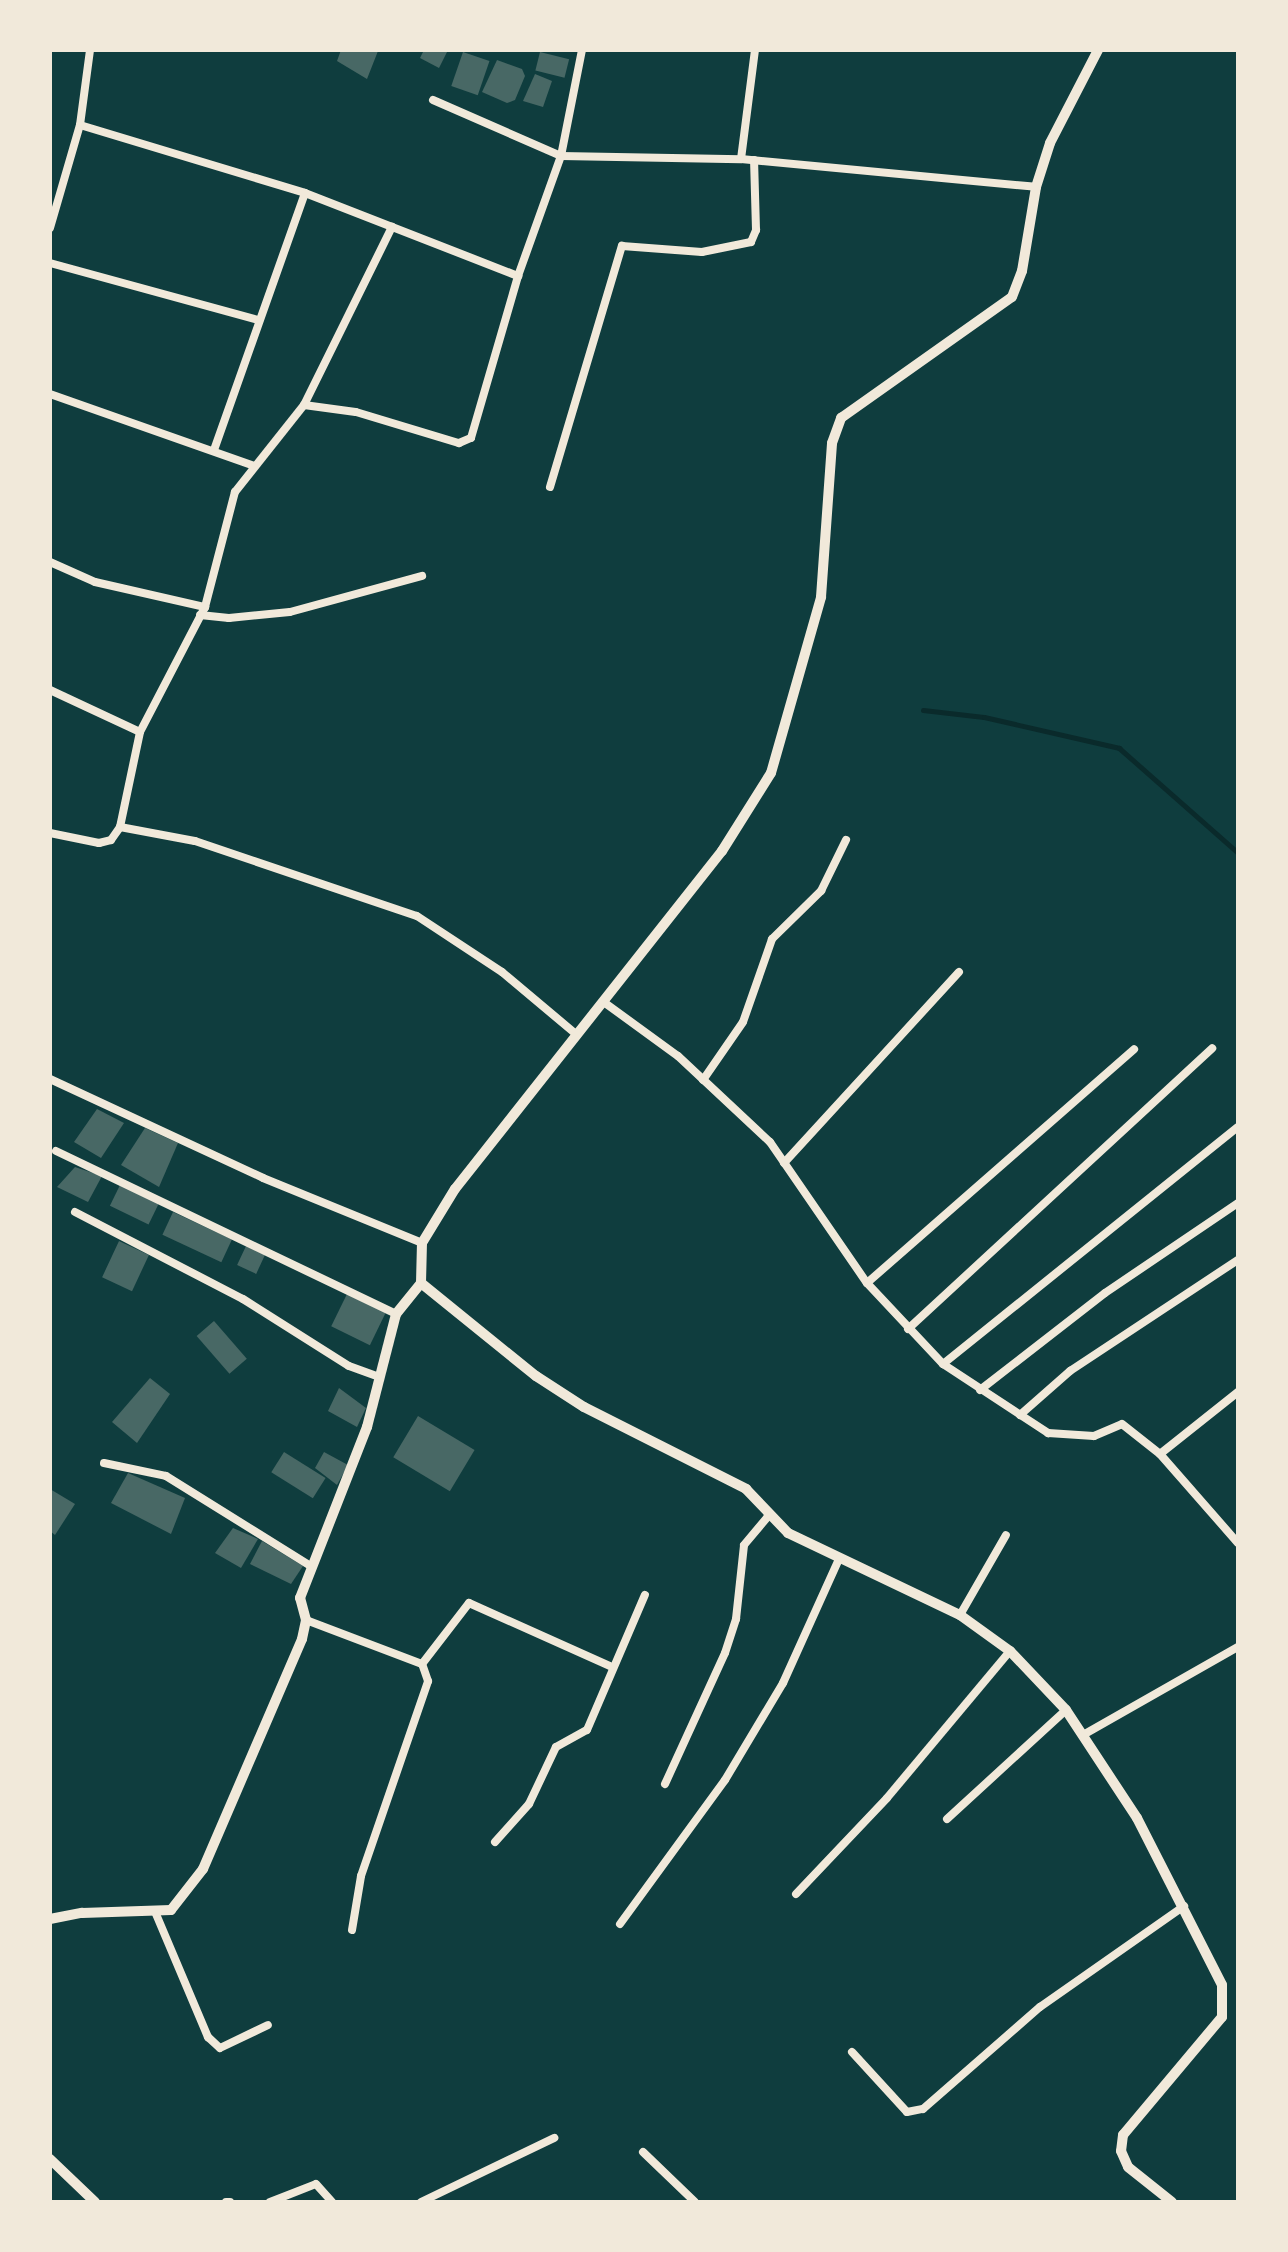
<!DOCTYPE html>
<style>
body{margin:0}
#map{position:relative;width:1288px;height:2252px;overflow:hidden;background:#0f3d3e;font-family:"Fira Sans Condensed",sans-serif}
div>[style]{position:absolute}
.stream>*{height:5px;margin:-2.5px;padding:0 2.5px;transform-origin:2.5px;border-radius:2.5px;background:#0a2a2b}
.building>*{inset:0;background:#486865;transform-origin:0 0}
.minor>*{height:8px;margin:-4px;padding:0 4px;transform-origin:4px;border-radius:4px;background:#f1e9da}
.tertiary>*{height:10px;margin:-5px;padding:0 5px;transform-origin:5px;border-radius:5px;background:#f1e9da}
span{translate:-50% -50%;white-space:nowrap;text-align:center;line-height:1.15;-webkit-text-stroke:8px #f1e9da;paint-order:stroke}
.frame{position:absolute;inset:0;border:52px solid #f1e9da;pointer-events:none}
</style>
<div id="map">
<div class="stream">
<i style="left:923px;top:710px;width:61px;rotate:6.5deg"></i>
<i style="left:984px;top:717px;width:139px;rotate:12.9deg"></i>
<i style="left:1119px;top:748px;width:159px;rotate:41.4deg"></i>
</div>
<div class="building">
<i style="clip-path:polygon(341px 50px,387px 50px,378px 51px,367px 79px,337px 61px)"></i>
<i style="clip-path:polygon(424px 50px,448px 50px,439px 68px,420px 58px)"></i>
<i style="left:463px;top:52px;width:28px;height:36px;rotate:19deg"></i>
<i style="left:540px;top:52px;width:30px;height:19px;rotate:14deg"></i>
<i style="clip-path:polygon(497px 60px,522px 69px,525px 76px,515px 100px,507px 103px,482px 92px)"></i>
<i style="clip-path:polygon(535px 74px,552px 81px,543px 107px,523px 101px)"></i>
<i style="clip-path:polygon(97px 1109px,124px 1123px,101px 1158px,74px 1142px)"></i>
<i style="clip-path:polygon(145px 1128px,178px 1143px,159px 1187px,121px 1165px)"></i>
<i style="clip-path:polygon(75px 1167px,102px 1176px,88px 1202px,57px 1187px)"></i>
<i style="left:120px;top:1185px;width:43px;height:23px;rotate:26deg"></i>
<i style="left:173px;top:1212px;width:65px;height:25px;rotate:25deg"></i>
<i style="left:119px;top:1241px;width:33px;height:40px;rotate:25deg"></i>
<i style="left:246px;top:1246px;width:21px;height:21px;rotate:25deg"></i>
<i style="left:347px;top:1294px;width:43px;height:36px;rotate:26deg"></i>
<i style="left:214px;top:1321px;width:50px;height:23px;rotate:49deg"></i>
<i style="clip-path:polygon(150px 1378px,170px 1394px,137px 1443px,112px 1422px)"></i>
<i style="clip-path:polygon(339px 1388px,366px 1408px,357px 1427px,328px 1411px)"></i>
<i style="left:418px;top:1416px;width:66px;height:48px;rotate:31deg"></i>
<i style="left:284px;top:1452px;width:49px;height:24px;rotate:32deg"></i>
<i style="clip-path:polygon(324px 1452px,348px 1465px,337px 1485px,315px 1468px)"></i>
<i style="clip-path:polygon(128px 1473px,185px 1498px,171px 1534px,111px 1503px)"></i>
<i style="clip-path:polygon(50px 1489px,75px 1504px,55px 1535px,50px 1531px)"></i>
<i style="clip-path:polygon(233px 1528px,258px 1539px,241px 1568px,215px 1553px)"></i>
<i style="clip-path:polygon(262px 1541px,303px 1566px,291px 1584px,250px 1564px)"></i>
</div>
<div class="minor">
<i style="left:433px;top:100px;width:140px;rotate:23.6deg"></i>
<i style="left:561px;top:156px;width:180px;rotate:1deg"></i>
<i style="left:741px;top:159px;width:296px;rotate:5.4deg"></i>
<i style="left:80px;top:125px;width:235px;rotate:16.8deg"></i>
<i style="left:305px;top:193px;width:273px;rotate:109.5deg"></i>
<i style="left:741px;top:159px;width:110px;rotate:-82.7deg"></i>
<i style="left:305px;top:193px;width:229px;rotate:21.3deg"></i>
<i style="left:50px;top:228px;width:107px;rotate:-73.8deg"></i>
<i style="left:80px;top:125px;width:76px;rotate:-82.4deg"></i>
<i style="left:50px;top:263px;width:217px;rotate:15.3deg"></i>
<i style="left:50px;top:394px;width:216px;rotate:19.4deg"></i>
<i style="left:304px;top:405px;width:199px;rotate:-63.7deg"></i>
<i style="left:550px;top:487px;width:252px;rotate:-73.4deg"></i>
<i style="left:622px;top:246px;width:80px;rotate:4.3deg"></i>
<i style="left:702px;top:252px;width:50px;rotate:-11.5deg"></i>
<i style="left:751px;top:242px;width:13px;rotate:-67deg"></i>
<i style="left:756px;top:230px;width:70px;rotate:-91.6deg"></i>
<i style="left:50px;top:562px;width:49px;rotate:24deg"></i>
<i style="left:95px;top:582px;width:113px;rotate:12.8deg"></i>
<i style="left:200px;top:615px;width:29px;rotate:6deg"></i>
<i style="left:229px;top:618px;width:61px;rotate:-5.6deg"></i>
<i style="left:290px;top:612px;width:137px;rotate:-15.3deg"></i>
<i style="left:50px;top:690px;width:99px;rotate:25deg"></i>
<i style="left:120px;top:827px;width:76px;rotate:10.6deg"></i>
<i style="left:195px;top:841px;width:234px;rotate:18.7deg"></i>
<i style="left:417px;top:916px;width:102px;rotate:33.4deg"></i>
<i style="left:502px;top:972px;width:98px;rotate:40deg"></i>
<i style="left:50px;top:833px;width:50px;rotate:11.5deg"></i>
<i style="left:99px;top:843px;width:12px;rotate:-14deg"></i>
<i style="left:111px;top:840px;width:16px;rotate:-55deg"></i>
<i style="left:120px;top:827px;width:97px;rotate:-78.1deg"></i>
<i style="left:140px;top:732px;width:141px;rotate:-62.5deg"></i>
<i style="left:205px;top:607px;width:119px;rotate:-75.4deg"></i>
<i style="left:235px;top:492px;width:111px;rotate:-51.6deg"></i>
<i style="left:304px;top:405px;width:52px;rotate:7.7deg"></i>
<i style="left:356px;top:412px;width:108px;rotate:16.8deg"></i>
<i style="left:459px;top:443px;width:13px;rotate:-23deg"></i>
<i style="left:471px;top:438px;width:169px;rotate:-73.8deg"></i>
<i style="left:518px;top:276px;width:127px;rotate:-70.3deg"></i>
<i style="left:561px;top:156px;width:108px;rotate:-78.8deg"></i>
<i style="left:605px;top:1003px;width:90px;rotate:36deg"></i>
<i style="left:678px;top:1056px;width:126px;rotate:43.1deg"></i>
<i style="left:770px;top:1142px;width:171px;rotate:55.5deg"></i>
<i style="left:867px;top:1283px;width:111px;rotate:46.8deg"></i>
<i style="left:943px;top:1364px;width:126px;rotate:33.3deg"></i>
<i style="left:1048px;top:1433px;width:46px;rotate:3.7deg"></i>
<i style="left:1094px;top:1436px;width:30px;rotate:-23deg"></i>
<i style="left:1122px;top:1424px;width:48px;rotate:38.3deg"></i>
<i style="left:1160px;top:1454px;width:118px;rotate:48.8deg"></i>
<i style="left:50px;top:1079px;width:235px;rotate:24.9deg"></i>
<i style="left:263px;top:1178px;width:172px;rotate:22.2deg"></i>
<i style="left:703px;top:1080px;width:70px;rotate:-55.4deg"></i>
<i style="left:743px;top:1022px;width:88px;rotate:-70.7deg"></i>
<i style="left:772px;top:939px;width:69px;rotate:-44.4deg"></i>
<i style="left:821px;top:891px;width:57px;rotate:-63.9deg"></i>
<i style="left:56px;top:1151px;width:377px;rotate:25.6deg"></i>
<i style="left:784px;top:1163px;width:259px;rotate:-47.5deg"></i>
<i style="left:75px;top:1212px;width:189px;rotate:27.4deg"></i>
<i style="left:243px;top:1299px;width:125px;rotate:32.3deg"></i>
<i style="left:349px;top:1366px;width:33px;rotate:20deg"></i>
<i style="left:867px;top:1283px;width:355px;rotate:-41.2deg"></i>
<i style="left:908px;top:1329px;width:414px;rotate:-42.7deg"></i>
<i style="left:943px;top:1364px;width:378px;rotate:-38.8deg"></i>
<i style="left:980px;top:1390px;width:158px;rotate:-37.8deg"></i>
<i style="left:1105px;top:1293px;width:161px;rotate:-34.1deg"></i>
<i style="left:1020px;top:1415px;width:67px;rotate:-41.3deg"></i>
<i style="left:1070px;top:1371px;width:201px;rotate:-33.5deg"></i>
<i style="left:1160px;top:1454px;width:100px;rotate:-38.5deg"></i>
<i style="left:104px;top:1463px;width:63px;rotate:11.8deg"></i>
<i style="left:166px;top:1476px;width:172px;rotate:31.9deg"></i>
<i style="left:960px;top:1615px;width:92px;rotate:-60.1deg"></i>
<i style="left:306px;top:1620px;width:124px;rotate:20.8deg"></i>
<i style="left:422px;top:1664px;width:77px;rotate:-52.4deg"></i>
<i style="left:469px;top:1603px;width:154px;rotate:24.1deg"></i>
<i style="left:1083px;top:1735px;width:178px;rotate:-29.6deg"></i>
<i style="left:665px;top:1784px;width:144px;rotate:-65.4deg"></i>
<i style="left:725px;top:1653px;width:36px;rotate:-72deg"></i>
<i style="left:736px;top:1619px;width:74px;rotate:-83.8deg"></i>
<i style="left:744px;top:1545px;width:40px;rotate:-50deg"></i>
<i style="left:947px;top:1819px;width:161px;rotate:-42.5deg"></i>
<i style="left:495px;top:1842px;width:51px;rotate:-48.2deg"></i>
<i style="left:529px;top:1804px;width:63px;rotate:-64.7deg"></i>
<i style="left:556px;top:1747px;width:35px;rotate:-29deg"></i>
<i style="left:587px;top:1730px;width:147px;rotate:-66.8deg"></i>
<i style="left:796px;top:1894px;width:132px;rotate:-46.5deg"></i>
<i style="left:887px;top:1798px;width:192px;rotate:-50.1deg"></i>
<i style="left:156px;top:1914px;width:134px;rotate:67.1deg"></i>
<i style="left:208px;top:2037px;width:16px;rotate:43deg"></i>
<i style="left:220px;top:2048px;width:53px;rotate:-25.6deg"></i>
<i style="left:620px;top:1924px;width:178px;rotate:-53.9deg"></i>
<i style="left:725px;top:1780px;width:113px;rotate:-59.1deg"></i>
<i style="left:783px;top:1683px;width:134px;rotate:-65.7deg"></i>
<i style="left:352px;top:1930px;width:55px;rotate:-80.5deg"></i>
<i style="left:361px;top:1876px;width:206px;rotate:-71deg"></i>
<i style="left:428px;top:1681px;width:18px;rotate:-109deg"></i>
<i style="left:852px;top:2052px;width:81px;rotate:47.5deg"></i>
<i style="left:907px;top:2112px;width:16px;rotate:-11deg"></i>
<i style="left:923px;top:2109px;width:155px;rotate:-41.1deg"></i>
<i style="left:1040px;top:2007px;width:176px;rotate:-35deg"></i>
<i style="left:643px;top:2152px;width:72px;rotate:43.9deg"></i>
<i style="left:226px;top:2202px;width:4px"></i>
<i style="left:270px;top:2202px;width:49px;rotate:-21.4deg"></i>
<i style="left:316px;top:2184px;width:24px;rotate:48deg"></i>
<i style="left:421px;top:2202px;width:148px;rotate:-25.7deg"></i>
</div>
<div class="tertiary">
<i style="left:421px;top:1283px;width:148px;rotate:39deg"></i>
<i style="left:536px;top:1376px;width:57px;rotate:32.9deg"></i>
<i style="left:584px;top:1407px;width:182px;rotate:26.8deg"></i>
<i style="left:746px;top:1489px;width:61px;rotate:46.3deg"></i>
<i style="left:788px;top:1533px;width:191px;rotate:25.5deg"></i>
<i style="left:960px;top:1615px;width:62px;rotate:35.8deg"></i>
<i style="left:1010px;top:1651px;width:81px;rotate:46.5deg"></i>
<i style="left:1066px;top:1710px;width:129px;rotate:56.7deg"></i>
<i style="left:1137px;top:1818px;width:187px;rotate:63deg"></i>
<i style="left:1222px;top:1985px;width:32px;rotate:90deg"></i>
<i style="left:1222px;top:2017px;width:154px;rotate:130deg"></i>
<i style="left:1123px;top:2135px;width:16px;rotate:97deg"></i>
<i style="left:1121px;top:2151px;width:17px;rotate:66deg"></i>
<i style="left:1128px;top:2167px;width:56px;rotate:38.5deg"></i>
<i style="left:50px;top:1919px;width:33px;rotate:-11deg"></i>
<i style="left:82px;top:1913px;width:89px;rotate:-1.9deg"></i>
<i style="left:171px;top:1910px;width:52px;rotate:-52deg"></i>
<i style="left:203px;top:1869px;width:250px;rotate:-66.7deg"></i>
<i style="left:302px;top:1639px;width:19px;rotate:-78deg"></i>
<i style="left:306px;top:1620px;width:23px;rotate:-105deg"></i>
<i style="left:300px;top:1598px;width:184px;rotate:-68.6deg"></i>
<i style="left:367px;top:1427px;width:117px;rotate:-75.6deg"></i>
<i style="left:396px;top:1314px;width:40px;rotate:-51deg"></i>
<i style="left:421px;top:1283px;width:40px;rotate:-88.6deg"></i>
<i style="left:422px;top:1243px;width:63px;rotate:-58.6deg"></i>
<i style="left:455px;top:1189px;width:431px;rotate:-51.7deg"></i>
<i style="left:722px;top:851px;width:92px;rotate:-57.9deg"></i>
<i style="left:771px;top:773px;width:183px;rotate:-74.1deg"></i>
<i style="left:821px;top:597px;width:154px;rotate:-85.9deg"></i>
<i style="left:832px;top:443px;width:27px;rotate:-70deg"></i>
<i style="left:841px;top:418px;width:209px;rotate:-35.3deg"></i>
<i style="left:1012px;top:297px;width:28px;rotate:-69deg"></i>
<i style="left:1022px;top:271px;width:85px;rotate:-80.5deg"></i>
<i style="left:1036px;top:187px;width:46px;rotate:-72.3deg"></i>
<i style="left:1050px;top:143px;width:105px;rotate:-62.7deg"></i>
<i style="left:50px;top:2159px;width:62px;rotate:43.7deg"></i>
</div>
<div class="frame"></div>
</div>
